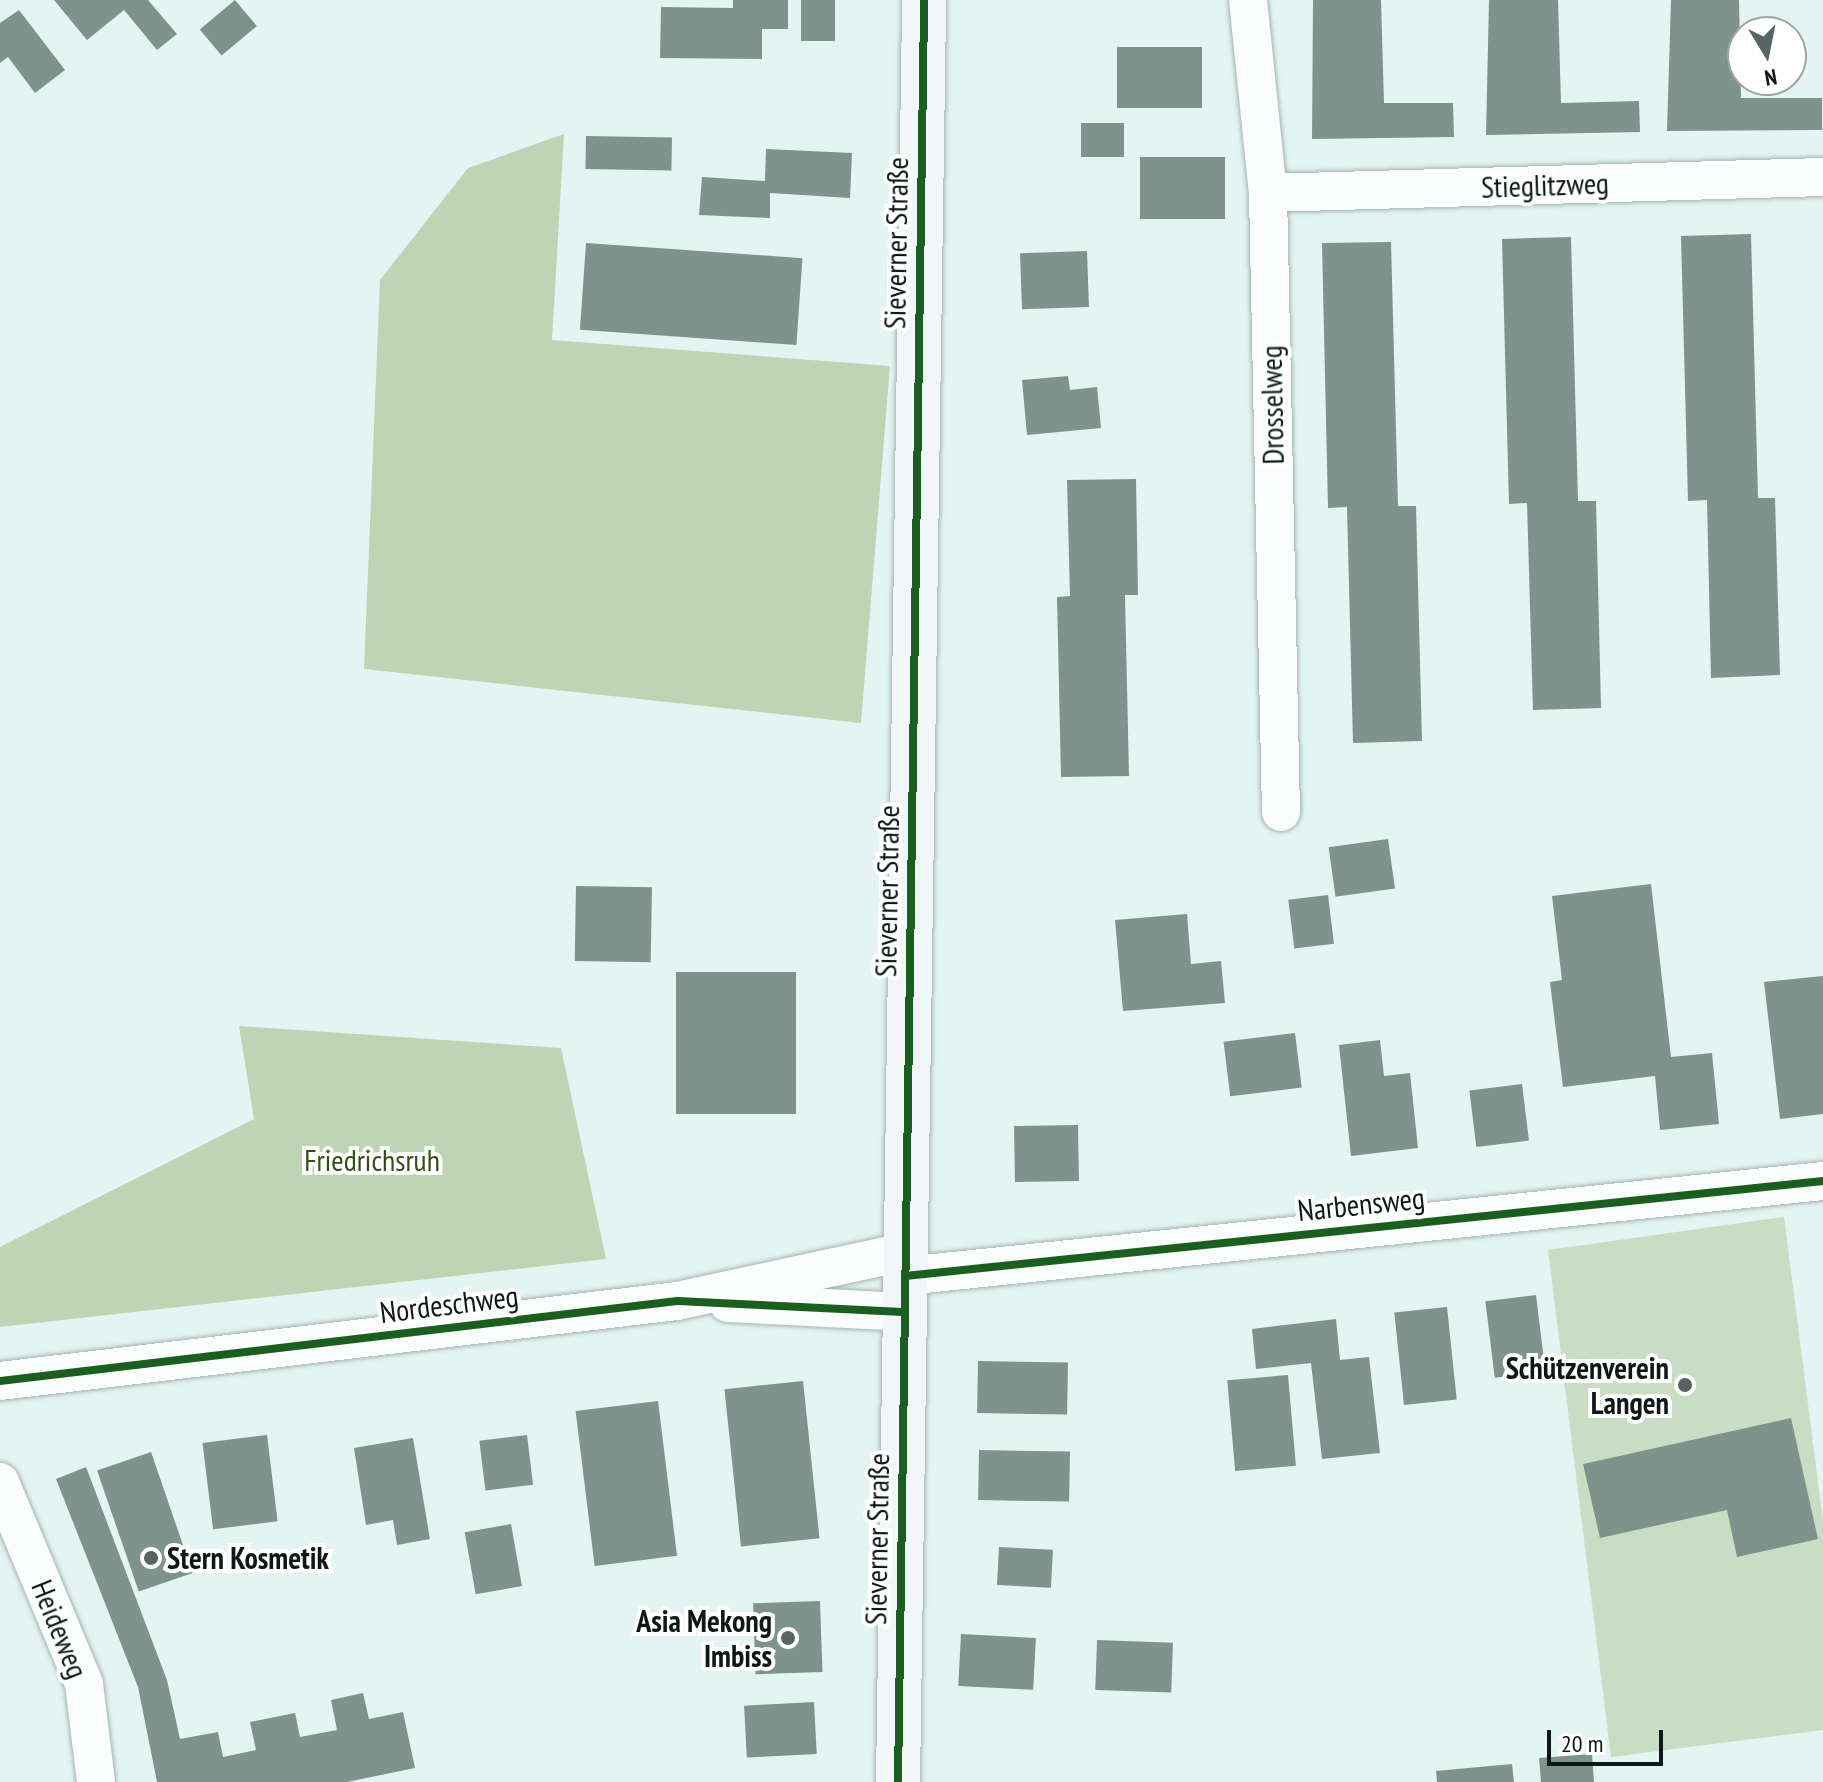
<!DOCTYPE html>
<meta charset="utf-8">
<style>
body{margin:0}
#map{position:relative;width:1823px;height:1782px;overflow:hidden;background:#e3f4f2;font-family:"PT Sans Narrow",sans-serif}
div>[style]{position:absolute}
.green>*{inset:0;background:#c8ddc3}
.forest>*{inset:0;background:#bdd5b5}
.building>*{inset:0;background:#7e938c;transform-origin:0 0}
.roads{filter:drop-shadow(0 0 2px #a6b4b2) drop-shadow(0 0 2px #a6b4b2)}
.minor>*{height:38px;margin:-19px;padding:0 19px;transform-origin:19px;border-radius:19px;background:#fbfdfd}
.secondary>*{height:44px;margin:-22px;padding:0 22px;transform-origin:22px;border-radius:22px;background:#f1f7f9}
.cycleway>*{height:8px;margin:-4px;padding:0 4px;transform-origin:4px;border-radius:4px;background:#1b5e20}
.dots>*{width:22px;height:22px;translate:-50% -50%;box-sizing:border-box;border:4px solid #fff;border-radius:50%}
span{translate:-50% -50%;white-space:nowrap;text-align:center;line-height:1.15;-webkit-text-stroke:8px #fff;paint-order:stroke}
.street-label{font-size:30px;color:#0d1716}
.park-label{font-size:30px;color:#334e13}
.poi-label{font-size:30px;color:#0d1716;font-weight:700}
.right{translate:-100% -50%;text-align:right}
.left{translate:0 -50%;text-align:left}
.north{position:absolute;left:1727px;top:16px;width:80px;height:80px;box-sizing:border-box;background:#fff;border:2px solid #9ea2a2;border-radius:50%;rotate:170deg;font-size:22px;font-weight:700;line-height:32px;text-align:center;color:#0d1716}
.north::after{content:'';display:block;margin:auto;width:28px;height:36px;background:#586463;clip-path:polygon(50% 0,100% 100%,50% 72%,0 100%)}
.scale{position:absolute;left:1547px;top:1730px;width:116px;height:36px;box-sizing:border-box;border:4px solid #0d1716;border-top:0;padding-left:10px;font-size:24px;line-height:28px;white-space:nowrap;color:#0d1716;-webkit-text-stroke:6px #fff;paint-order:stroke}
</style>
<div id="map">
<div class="green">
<i style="clip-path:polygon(1784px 1217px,1823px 1521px,1823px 1730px,1611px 1757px,1548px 1250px)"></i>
</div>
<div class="forest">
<i style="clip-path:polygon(564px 134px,552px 340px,890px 366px,861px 723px,364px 669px,380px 280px,468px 168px)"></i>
<i style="clip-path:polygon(239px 1026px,561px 1048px,606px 1259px,0 1327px,0 1247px,254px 1119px)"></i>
</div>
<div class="building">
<i style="clip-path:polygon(54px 0,148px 0,177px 34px,157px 50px,124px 10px,87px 40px)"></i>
<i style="left:235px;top:0;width:34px;height:46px;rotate:50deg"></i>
<i style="clip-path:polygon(733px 0,788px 0,788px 29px,762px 29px,762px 59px,660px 58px,661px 7px,733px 8px)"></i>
<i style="left:801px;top:0;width:34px;height:41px"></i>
<i style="clip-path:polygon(1313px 0,1381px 0,1384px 103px,1453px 103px,1454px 137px,1312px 139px)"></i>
<i style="clip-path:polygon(1489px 0,1558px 0,1561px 103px,1639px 101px,1640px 132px,1486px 135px)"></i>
<i style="clip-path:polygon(1671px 0,1739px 0,1741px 98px,1822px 98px,1822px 130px,1667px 131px)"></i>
<i style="clip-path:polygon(19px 10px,65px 70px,35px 93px,8px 57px,0 63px,0 23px)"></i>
<i style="left:1202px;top:47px;width:61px;height:85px;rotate:90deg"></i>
<i style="left:1124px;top:123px;width:34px;height:43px;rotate:90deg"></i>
<i style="left:586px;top:136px;width:86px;height:33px;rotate:1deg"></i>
<i style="clip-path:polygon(766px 149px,852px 153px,850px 198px,770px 193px,770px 218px,699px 215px,702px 177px,765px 181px)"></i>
<i style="left:1140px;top:157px;width:85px;height:62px"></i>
<i style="clip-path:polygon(1751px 234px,1758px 498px,1775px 498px,1780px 675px,1711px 678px,1707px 500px,1688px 501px,1681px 236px)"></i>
<i style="clip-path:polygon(1571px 237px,1578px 501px,1596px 501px,1601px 708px,1533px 710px,1527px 503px,1509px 504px,1502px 239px)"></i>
<i style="clip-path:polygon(1391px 242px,1398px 506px,1416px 506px,1422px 741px,1353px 743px,1347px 507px,1328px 508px,1322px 243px)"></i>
<i style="left:586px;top:243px;width:217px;height:87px;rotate:4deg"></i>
<i style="left:1087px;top:251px;width:56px;height:67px;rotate:88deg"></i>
<i style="clip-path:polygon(1068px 376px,1070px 390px,1097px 387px,1101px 428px,1027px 435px,1022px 380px)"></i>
<i style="clip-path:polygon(1136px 479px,1138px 595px,1125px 595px,1129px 776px,1061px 777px,1057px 597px,1070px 596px,1067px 480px)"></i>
<i style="left:1388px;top:839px;width:50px;height:60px;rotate:82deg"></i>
<i style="clip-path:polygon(1651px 884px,1671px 1057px,1712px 1053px,1719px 1124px,1660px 1130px,1655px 1076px,1563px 1087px,1550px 982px,1562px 980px,1552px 896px)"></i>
<i style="left:576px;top:886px;width:76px;height:75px;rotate:1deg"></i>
<i style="left:1328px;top:895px;width:49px;height:40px;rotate:83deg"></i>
<i style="clip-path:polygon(1187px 914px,1191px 964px,1221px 961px,1225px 1003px,1123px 1011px,1115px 920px)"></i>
<i style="left:676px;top:972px;width:120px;height:142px"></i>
<i style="clip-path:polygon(1823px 976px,1823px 1114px,1780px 1119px,1764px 982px)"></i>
<i style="left:1295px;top:1033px;width:55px;height:72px;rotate:83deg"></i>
<i style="clip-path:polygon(1380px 1040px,1384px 1076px,1410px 1073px,1418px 1148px,1351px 1156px,1339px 1045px)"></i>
<i style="left:1522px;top:1084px;width:57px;height:53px;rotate:83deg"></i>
<i style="left:1078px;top:1125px;width:56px;height:64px;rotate:89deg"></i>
<i style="left:1536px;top:1295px;width:77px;height:51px;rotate:83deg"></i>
<i style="left:1447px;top:1307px;width:93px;height:53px;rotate:84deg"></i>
<i style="clip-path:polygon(1336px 1319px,1340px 1360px,1369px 1357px,1380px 1453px,1322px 1459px,1311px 1363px,1256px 1369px,1252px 1329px)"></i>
<i style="left:978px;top:1361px;width:90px;height:52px;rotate:1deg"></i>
<i style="left:1288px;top:1375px;width:91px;height:61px;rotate:85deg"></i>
<i style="left:803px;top:1381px;width:158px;height:79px;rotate:84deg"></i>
<i style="left:658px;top:1401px;width:156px;height:83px;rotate:83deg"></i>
<i style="clip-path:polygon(1791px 1418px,1818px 1539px,1737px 1557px,1727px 1510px,1600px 1538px,1583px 1464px)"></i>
<i style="left:267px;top:1435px;width:87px;height:65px;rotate:83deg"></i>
<i style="left:527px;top:1435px;width:50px;height:48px;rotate:83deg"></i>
<i style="clip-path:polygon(413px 1438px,430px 1539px,397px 1545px,393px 1520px,366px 1525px,354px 1448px)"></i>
<i style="left:979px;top:1450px;width:91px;height:50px;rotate:1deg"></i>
<i style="left:151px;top:1452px;width:128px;height:57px;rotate:71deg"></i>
<i style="clip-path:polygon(86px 1467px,167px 1680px,180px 1739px,218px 1732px,223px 1757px,256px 1750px,250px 1722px,295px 1713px,300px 1737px,337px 1730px,331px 1700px,363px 1693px,369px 1719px,403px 1712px,415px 1768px,347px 1782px,157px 1782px,138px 1687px,56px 1479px)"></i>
<i style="left:511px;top:1524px;width:63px;height:47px;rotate:80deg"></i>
<i style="left:999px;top:1547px;width:54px;height:38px;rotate:3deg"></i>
<i style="left:820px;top:1601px;width:71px;height:67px;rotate:88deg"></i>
<i style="left:961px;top:1634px;width:75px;height:52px;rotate:3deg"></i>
<i style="left:1097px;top:1640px;width:76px;height:50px;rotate:2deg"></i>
<i style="left:814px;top:1702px;width:52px;height:70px;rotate:87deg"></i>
<i style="clip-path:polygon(1592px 1754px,1594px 1782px,1541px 1782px,1539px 1758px)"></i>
<i style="clip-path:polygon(1512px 1764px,1514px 1782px,1437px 1782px,1436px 1771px)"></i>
</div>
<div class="roads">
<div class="minor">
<i style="left:1248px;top:0;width:194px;rotate:84.1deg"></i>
<i style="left:1268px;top:193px;width:619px;rotate:88.8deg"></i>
<i style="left:1268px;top:193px;width:555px;rotate:-1.65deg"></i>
<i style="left:905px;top:1276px;width:923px;rotate:-5.91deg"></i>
<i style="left:728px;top:1303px;width:176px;rotate:2.9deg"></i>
<i style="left:0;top:1381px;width:682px;rotate:-6.74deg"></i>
<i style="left:677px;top:1301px;width:232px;rotate:-12.2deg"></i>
<i style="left:0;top:1482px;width:219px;rotate:67.4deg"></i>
<i style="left:84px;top:1684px;width:99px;rotate:83deg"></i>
</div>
<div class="secondary">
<i style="left:898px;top:1782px;width:1782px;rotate:-89.16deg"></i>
</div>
</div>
<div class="cycleway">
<i style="left:905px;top:1276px;width:923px;rotate:-5.91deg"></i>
<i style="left:0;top:1381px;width:682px;rotate:-6.74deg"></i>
<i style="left:677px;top:1301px;width:227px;rotate:2.8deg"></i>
<i style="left:898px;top:1782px;width:1782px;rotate:-89.16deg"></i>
</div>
<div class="dots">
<i style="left:1685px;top:1385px;background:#586463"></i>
<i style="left:151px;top:1558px;background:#586463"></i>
<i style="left:788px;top:1638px;background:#586463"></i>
</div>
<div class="street-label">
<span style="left:1545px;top:185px;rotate:-2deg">Stieglitzweg</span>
<span style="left:896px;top:243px;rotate:-89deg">Sieverner Straße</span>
<span style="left:1272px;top:405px;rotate:-91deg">Drosselweg</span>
<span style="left:887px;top:891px;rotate:-89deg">Sieverner Straße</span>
<span style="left:1361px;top:1204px;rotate:-6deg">Narbensweg</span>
<span style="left:449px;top:1304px;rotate:-7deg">Nordeschweg</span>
<span style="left:877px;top:1539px;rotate:-89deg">Sieverner Straße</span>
<span style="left:60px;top:1629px;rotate:68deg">Heideweg</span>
</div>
<div class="park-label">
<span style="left:372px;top:1160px">Friedrichsruh</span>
</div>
<div class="poi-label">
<span class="right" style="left:1669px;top:1385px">Schützenverein<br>Langen</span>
<span class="left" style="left:167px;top:1558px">Stern Kosmetik</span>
<span class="right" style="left:772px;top:1638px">Asia Mekong<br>Imbiss</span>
</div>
<div class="north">N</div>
<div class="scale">20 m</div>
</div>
